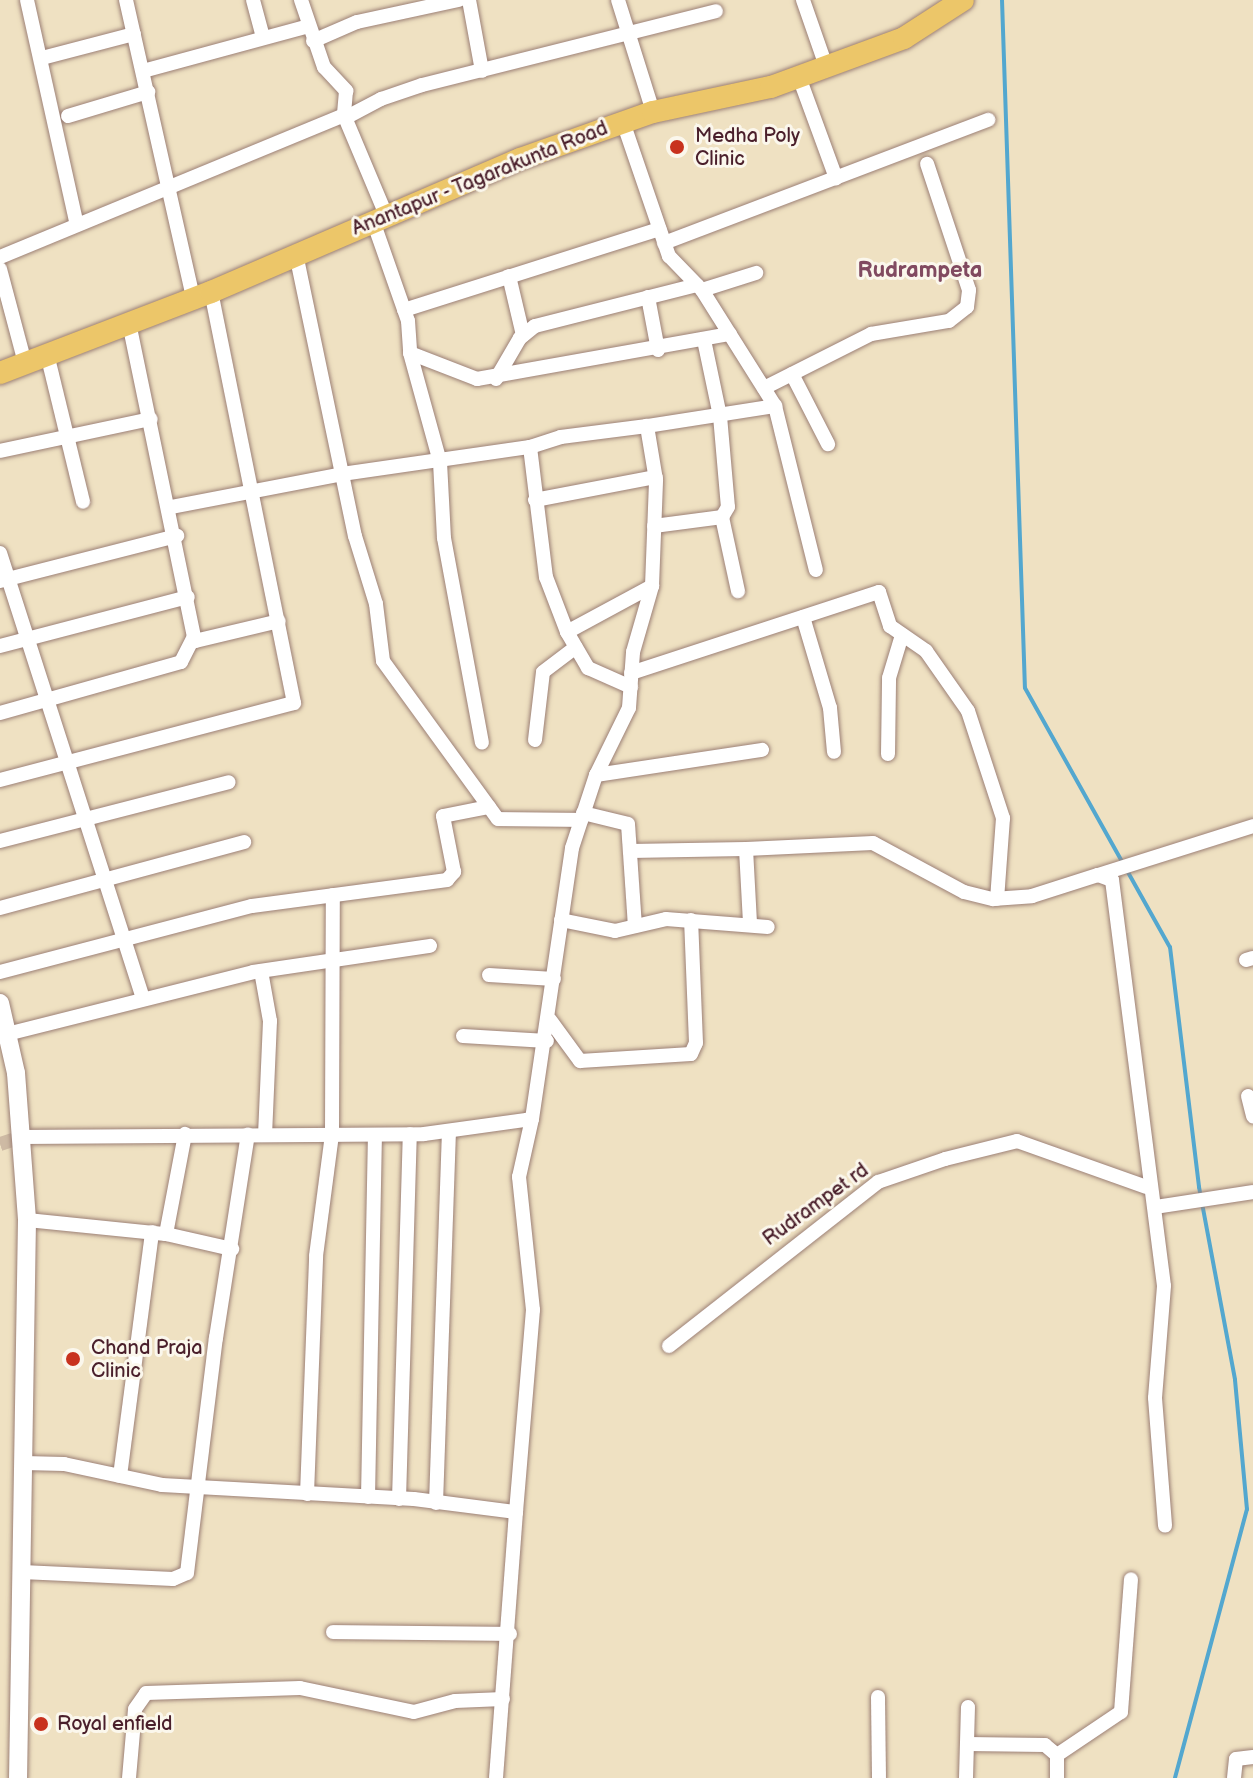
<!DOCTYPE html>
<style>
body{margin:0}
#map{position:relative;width:1253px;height:1778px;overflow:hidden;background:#efe1c2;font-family:"Balsamiq Sans",sans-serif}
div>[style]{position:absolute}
.stream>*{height:4px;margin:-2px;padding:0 2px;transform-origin:2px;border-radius:2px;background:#53a7cf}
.minor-tunnel>*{height:14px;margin-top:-7px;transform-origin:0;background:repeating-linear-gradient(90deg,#cebaa4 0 14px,transparent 0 21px)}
.roads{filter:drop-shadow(0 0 2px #9c8076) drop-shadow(0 0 2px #9c8076)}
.minor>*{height:14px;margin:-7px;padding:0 7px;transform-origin:7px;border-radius:7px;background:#fff}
.tertiary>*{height:18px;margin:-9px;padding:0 9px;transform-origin:9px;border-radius:9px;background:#fff}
.primary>*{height:22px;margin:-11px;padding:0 11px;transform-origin:11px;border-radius:11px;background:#ecc669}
.dots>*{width:22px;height:22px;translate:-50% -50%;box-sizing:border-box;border:4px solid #fbf7ec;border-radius:50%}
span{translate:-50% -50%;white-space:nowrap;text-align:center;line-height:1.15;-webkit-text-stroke:6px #fbf7ec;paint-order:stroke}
.poi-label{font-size:20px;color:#4a1f2b}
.left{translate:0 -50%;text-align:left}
.street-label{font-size:20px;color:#4a1f2b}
.neighbourhood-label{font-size:22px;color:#814a60;font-weight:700}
</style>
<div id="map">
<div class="stream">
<i style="left:1002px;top:0;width:688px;rotate:88.09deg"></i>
<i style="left:1025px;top:688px;width:297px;rotate:60.8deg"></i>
<i style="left:1170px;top:947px;width:242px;rotate:83.1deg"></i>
<i style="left:1199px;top:1187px;width:196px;rotate:79.4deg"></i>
<i style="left:1235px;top:1380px;width:130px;rotate:84.7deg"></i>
<i style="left:1247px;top:1509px;width:278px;rotate:105deg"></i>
</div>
<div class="minor-tunnel">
<i style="left:0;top:1144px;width:22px;rotate:-18deg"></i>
</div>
<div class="roads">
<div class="minor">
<i style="left:27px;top:0;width:230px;rotate:77.5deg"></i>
<i style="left:126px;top:0;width:305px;rotate:77.3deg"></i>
<i style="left:253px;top:0;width:39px;rotate:75deg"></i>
<i style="left:301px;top:0;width:71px;rotate:71.1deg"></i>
<i style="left:324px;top:67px;width:33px;rotate:47deg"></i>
<i style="left:346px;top:91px;width:24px;rotate:95deg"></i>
<i style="left:344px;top:115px;width:108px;rotate:67.2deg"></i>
<i style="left:469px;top:0;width:72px;rotate:79.6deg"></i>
<i style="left:618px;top:0;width:117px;rotate:72.6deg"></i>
<i style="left:803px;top:0;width:70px;rotate:70.8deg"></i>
<i style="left:313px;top:41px;width:48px;rotate:-23.4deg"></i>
<i style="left:357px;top:22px;width:104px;rotate:-12.2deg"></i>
<i style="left:42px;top:58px;width:95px;rotate:-14.6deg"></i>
<i style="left:143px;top:71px;width:172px;rotate:-15.2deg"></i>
<i style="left:799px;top:77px;width:108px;rotate:69.9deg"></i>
<i style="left:68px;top:116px;width:84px;rotate:-16.7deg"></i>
<i style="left:345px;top:118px;width:41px;rotate:-27.8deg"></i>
<i style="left:381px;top:99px;width:43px;rotate:-18.9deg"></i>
<i style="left:422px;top:85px;width:303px;rotate:-14.1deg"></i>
<i style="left:623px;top:122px;width:142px;rotate:71.1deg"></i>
<i style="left:669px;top:256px;width:47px;rotate:45.9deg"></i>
<i style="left:702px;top:290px;width:137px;rotate:57.8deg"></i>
<i style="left:775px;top:406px;width:169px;rotate:76deg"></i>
<i style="left:373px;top:221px;width:106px;rotate:70.7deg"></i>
<i style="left:408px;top:321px;width:32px;rotate:86deg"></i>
<i style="left:410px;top:353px;width:72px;rotate:21.2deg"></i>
<i style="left:477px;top:379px;width:257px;rotate:-10.1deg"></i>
<i style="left:664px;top:243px;width:347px;rotate:-20.8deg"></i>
<i style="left:296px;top:254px;width:288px;rotate:78.2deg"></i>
<i style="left:355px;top:536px;width:71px;rotate:72.8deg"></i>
<i style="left:376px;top:604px;width:57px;rotate:83deg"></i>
<i style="left:383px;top:661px;width:195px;rotate:54deg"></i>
<i style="left:498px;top:819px;width:83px;rotate:0.7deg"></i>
<i style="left:0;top:257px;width:372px;rotate:-22.4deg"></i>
<i style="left:0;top:269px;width:97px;rotate:75.1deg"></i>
<i style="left:509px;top:276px;width:61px;rotate:76.7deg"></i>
<i style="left:702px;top:290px;width:57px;rotate:-17.5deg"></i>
<i style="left:648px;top:297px;width:54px;rotate:79.3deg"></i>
<i style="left:404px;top:310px;width:268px;rotate:-17.6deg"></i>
<i style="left:129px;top:323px;width:325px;rotate:78.3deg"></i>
<i style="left:195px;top:641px;width:86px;rotate:-13.4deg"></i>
<i style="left:704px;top:340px;width:78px;rotate:78.1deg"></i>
<i style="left:720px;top:416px;width:91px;rotate:85deg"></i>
<i style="left:728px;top:507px;width:12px;rotate:121deg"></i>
<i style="left:410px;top:353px;width:113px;rotate:74.6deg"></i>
<i style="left:440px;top:462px;width:76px;rotate:87deg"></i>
<i style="left:444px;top:538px;width:208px;rotate:79.5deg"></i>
<i style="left:47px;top:354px;width:152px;rotate:76.3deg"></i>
<i style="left:792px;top:374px;width:79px;rotate:62.8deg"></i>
<i style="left:496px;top:379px;width:48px;rotate:-59.7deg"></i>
<i style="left:520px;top:338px;width:19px;rotate:-39deg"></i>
<i style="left:535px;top:326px;width:167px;rotate:-14.2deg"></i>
<i style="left:764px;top:388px;width:120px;rotate:-26.8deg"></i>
<i style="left:871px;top:334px;width:79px;rotate:-9.5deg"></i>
<i style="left:949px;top:321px;width:23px;rotate:-38deg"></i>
<i style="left:967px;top:307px;width:17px;rotate:-83deg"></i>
<i style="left:969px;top:290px;width:133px;rotate:-108.4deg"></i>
<i style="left:647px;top:426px;width:130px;rotate:-8.9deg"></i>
<i style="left:0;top:451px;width:154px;rotate:-12deg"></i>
<i style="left:535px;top:500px;width:123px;rotate:-10.8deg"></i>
<i style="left:171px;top:507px;width:174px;rotate:-10.9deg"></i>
<i style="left:342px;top:474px;width:190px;rotate:-8.2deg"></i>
<i style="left:654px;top:526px;width:69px;rotate:-7.5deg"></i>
<i style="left:722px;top:517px;width:76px;rotate:77.8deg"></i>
<i style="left:0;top:553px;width:468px;rotate:72.2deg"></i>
<i style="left:0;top:581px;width:183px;rotate:-14.3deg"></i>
<i style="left:803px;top:617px;width:95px;rotate:73.5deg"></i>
<i style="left:830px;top:708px;width:44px;rotate:84.8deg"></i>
<i style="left:567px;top:632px;width:97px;rotate:-28.4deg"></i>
<i style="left:0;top:646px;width:194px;rotate:-14.6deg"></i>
<i style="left:631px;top:673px;width:261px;rotate:-18.1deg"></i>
<i style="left:879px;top:592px;width:36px;rotate:72deg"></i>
<i style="left:890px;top:626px;width:44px;rotate:34.8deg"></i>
<i style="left:926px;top:651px;width:73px;rotate:55deg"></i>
<i style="left:968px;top:711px;width:113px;rotate:71.9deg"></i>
<i style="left:1003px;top:818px;width:81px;rotate:94.2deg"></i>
<i style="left:0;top:713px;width:188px;rotate:-15.7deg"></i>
<i style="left:181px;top:662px;width:29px;rotate:-63deg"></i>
<i style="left:535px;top:740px;width:68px;rotate:-83.3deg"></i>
<i style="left:543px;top:672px;width:41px;rotate:-37.1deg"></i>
<i style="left:888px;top:754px;width:76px;rotate:-89.2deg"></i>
<i style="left:889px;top:678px;width:45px;rotate:-73.2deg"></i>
<i style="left:596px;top:775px;width:168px;rotate:-8.6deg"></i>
<i style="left:0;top:780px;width:304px;rotate:-14.7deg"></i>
<i style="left:294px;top:703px;width:419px;rotate:-101.4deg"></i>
<i style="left:583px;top:813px;width:46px;rotate:13.7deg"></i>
<i style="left:628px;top:824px;width:102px;rotate:86.1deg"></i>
<i style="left:0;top:841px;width:236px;rotate:-14.4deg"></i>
<i style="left:746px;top:849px;width:127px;rotate:-2.7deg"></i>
<i style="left:873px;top:843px;width:103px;rotate:28.3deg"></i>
<i style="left:964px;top:892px;width:30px;rotate:14deg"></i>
<i style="left:993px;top:899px;width:39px;rotate:-4deg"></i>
<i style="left:1032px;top:896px;width:69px;rotate:-17.7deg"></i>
<i style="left:1098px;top:875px;width:15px;rotate:20deg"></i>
<i style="left:1112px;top:880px;width:409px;rotate:82.7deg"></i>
<i style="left:1164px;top:1286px;width:112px;rotate:94.6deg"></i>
<i style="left:1155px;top:1398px;width:128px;rotate:85.5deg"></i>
<i style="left:630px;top:851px;width:116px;rotate:-1deg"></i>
<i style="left:746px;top:849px;width:73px;rotate:86.9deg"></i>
<i style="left:1098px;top:875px;width:163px;rotate:-17.5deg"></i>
<i style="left:0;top:908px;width:253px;rotate:-15.1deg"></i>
<i style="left:561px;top:920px;width:55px;rotate:11.5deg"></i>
<i style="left:615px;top:931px;width:52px;rotate:-13.2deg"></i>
<i style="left:666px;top:919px;width:102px;rotate:4.5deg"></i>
<i style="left:1246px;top:960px;width:7px;rotate:-16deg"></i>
<i style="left:261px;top:971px;width:51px;rotate:79.8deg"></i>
<i style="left:270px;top:1021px;width:113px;rotate:92.5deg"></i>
<i style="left:0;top:972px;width:260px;rotate:-14.7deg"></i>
<i style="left:252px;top:906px;width:197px;rotate:-7.6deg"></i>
<i style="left:447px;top:880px;width:11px;rotate:-49deg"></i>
<i style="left:454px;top:872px;width:57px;rotate:-101.1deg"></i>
<i style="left:443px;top:816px;width:47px;rotate:-11.1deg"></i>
<i style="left:489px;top:975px;width:65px;rotate:3.5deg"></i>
<i style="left:550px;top:1020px;width:51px;rotate:53.8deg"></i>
<i style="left:580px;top:1061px;width:111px;rotate:-3.6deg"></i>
<i style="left:691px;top:1054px;width:12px;rotate:-66deg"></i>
<i style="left:696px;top:1043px;width:123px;rotate:-92.3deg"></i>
<i style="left:7px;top:1034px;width:254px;rotate:-14.1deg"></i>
<i style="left:253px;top:972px;width:179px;rotate:-8.4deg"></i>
<i style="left:463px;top:1036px;width:84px;rotate:3.4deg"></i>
<i style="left:1248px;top:1096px;width:21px;rotate:76deg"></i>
<i style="left:21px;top:1137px;width:403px;rotate:-0.4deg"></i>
<i style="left:424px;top:1134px;width:109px;rotate:-7.9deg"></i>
<i style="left:532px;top:1119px;width:274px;rotate:-81.6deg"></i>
<i style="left:572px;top:848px;width:77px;rotate:-71.8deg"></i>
<i style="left:596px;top:775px;width:75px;rotate:-63.8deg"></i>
<i style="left:629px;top:708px;width:56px;rotate:-85.9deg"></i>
<i style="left:633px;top:652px;width:69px;rotate:-73.9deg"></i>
<i style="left:652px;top:586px;width:106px;rotate:-87.8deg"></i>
<i style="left:656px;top:480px;width:55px;rotate:-99.5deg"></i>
<i style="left:647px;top:426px;width:87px;rotate:172.7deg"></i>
<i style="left:561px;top:437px;width:33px;rotate:162deg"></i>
<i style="left:530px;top:447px;width:131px;rotate:83deg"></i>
<i style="left:546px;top:577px;width:59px;rotate:69.1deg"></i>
<i style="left:567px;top:632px;width:42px;rotate:59.7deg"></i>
<i style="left:588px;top:668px;width:47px;rotate:23.8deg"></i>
<i style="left:1155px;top:1207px;width:99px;rotate:-8.7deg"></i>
<i style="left:27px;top:1220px;width:140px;rotate:5.8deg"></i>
<i style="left:166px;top:1234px;width:102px;rotate:-79.2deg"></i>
<i style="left:166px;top:1234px;width:68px;rotate:12.8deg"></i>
<i style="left:669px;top:1346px;width:266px;rotate:-38.1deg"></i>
<i style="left:878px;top:1182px;width:71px;rotate:-18.9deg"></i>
<i style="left:945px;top:1159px;width:74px;rotate:-14deg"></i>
<i style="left:1017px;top:1141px;width:137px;rotate:19.6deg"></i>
<i style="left:24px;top:1463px;width:40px;rotate:1.4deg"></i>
<i style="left:64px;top:1464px;width:100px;rotate:12.1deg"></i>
<i style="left:162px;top:1485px;width:252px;rotate:3.2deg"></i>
<i style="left:414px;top:1499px;width:103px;rotate:7.3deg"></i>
<i style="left:516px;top:1512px;width:203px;rotate:-85.2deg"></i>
<i style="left:533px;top:1310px;width:134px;rotate:-96deg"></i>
<i style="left:519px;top:1177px;width:59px;rotate:-77.4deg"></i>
<i style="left:120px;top:1476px;width:246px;rotate:-82.5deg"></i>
<i style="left:307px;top:1494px;width:238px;rotate:-87.8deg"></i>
<i style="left:316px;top:1256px;width:123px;rotate:-82.5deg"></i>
<i style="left:332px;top:1134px;width:239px;rotate:-89.8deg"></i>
<i style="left:368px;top:1497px;width:362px;rotate:-88.9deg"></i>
<i style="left:399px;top:1499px;width:365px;rotate:-88.3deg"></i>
<i style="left:436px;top:1503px;width:372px;rotate:-88deg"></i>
<i style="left:22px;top:1572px;width:151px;rotate:2.7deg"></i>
<i style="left:173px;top:1579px;width:15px;rotate:-23deg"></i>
<i style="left:187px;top:1573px;width:237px;rotate:-83deg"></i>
<i style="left:216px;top:1338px;width:206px;rotate:-81.1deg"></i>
<i style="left:333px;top:1632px;width:177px;rotate:0.6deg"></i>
<i style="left:878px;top:1697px;width:81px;rotate:89.3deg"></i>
<i style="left:967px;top:1744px;width:78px;rotate:0.7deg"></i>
<i style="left:1045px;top:1745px;width:16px;rotate:40deg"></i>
<i style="left:1057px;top:1755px;width:23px;rotate:90deg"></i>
<i style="left:1057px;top:1755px;width:77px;rotate:-33.9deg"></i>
<i style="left:1121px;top:1712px;width:133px;rotate:-85.7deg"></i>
<i style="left:129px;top:1778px;width:69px;rotate:-85deg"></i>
<i style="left:135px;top:1709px;width:19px;rotate:-55deg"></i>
<i style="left:146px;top:1693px;width:154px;rotate:-1.9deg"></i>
<i style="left:300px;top:1688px;width:116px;rotate:11.9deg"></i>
<i style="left:414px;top:1712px;width:42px;rotate:-15deg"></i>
<i style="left:455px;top:1701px;width:48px;rotate:-2.4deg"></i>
<i style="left:496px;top:1778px;width:267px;rotate:-85.7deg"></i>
<i style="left:966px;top:1778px;width:71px;rotate:-88.4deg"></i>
<i style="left:1234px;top:1778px;width:19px;rotate:-84deg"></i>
<i style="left:1236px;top:1759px;width:17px;rotate:-7deg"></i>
</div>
<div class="tertiary">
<i style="left:0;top:1003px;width:72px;rotate:77.1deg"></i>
<i style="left:16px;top:1073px;width:147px;rotate:85.7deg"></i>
<i style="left:27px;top:1220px;width:558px;rotate:90.92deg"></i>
</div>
<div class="primary">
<i style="left:0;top:373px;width:226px;rotate:-21deg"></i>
<i style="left:211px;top:292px;width:336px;rotate:-23.3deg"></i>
<i style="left:520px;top:159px;width:141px;rotate:-19.5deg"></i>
<i style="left:653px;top:112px;width:121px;rotate:-12deg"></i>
<i style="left:771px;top:87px;width:142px;rotate:-20.2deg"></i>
<i style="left:904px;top:38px;width:70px;rotate:-32.8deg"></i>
</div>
</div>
<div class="dots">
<i style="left:677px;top:147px;background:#c8321e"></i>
<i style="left:73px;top:1359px;background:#c8321e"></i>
<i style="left:41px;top:1724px;background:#c8321e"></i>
</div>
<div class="poi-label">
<span class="left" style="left:695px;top:148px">Medha Poly<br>Clinic</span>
<span class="left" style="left:91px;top:1360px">Chand Praja<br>Clinic</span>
<span class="left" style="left:57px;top:1724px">Royal enfield</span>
</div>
<div class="street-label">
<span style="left:480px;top:179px;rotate:-22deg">Anantapur - Tagarakunta Road</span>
<span style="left:816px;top:1205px;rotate:-36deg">Rudrampet rd</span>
</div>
<div class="neighbourhood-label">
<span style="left:920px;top:271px">Rudrampeta</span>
</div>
</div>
